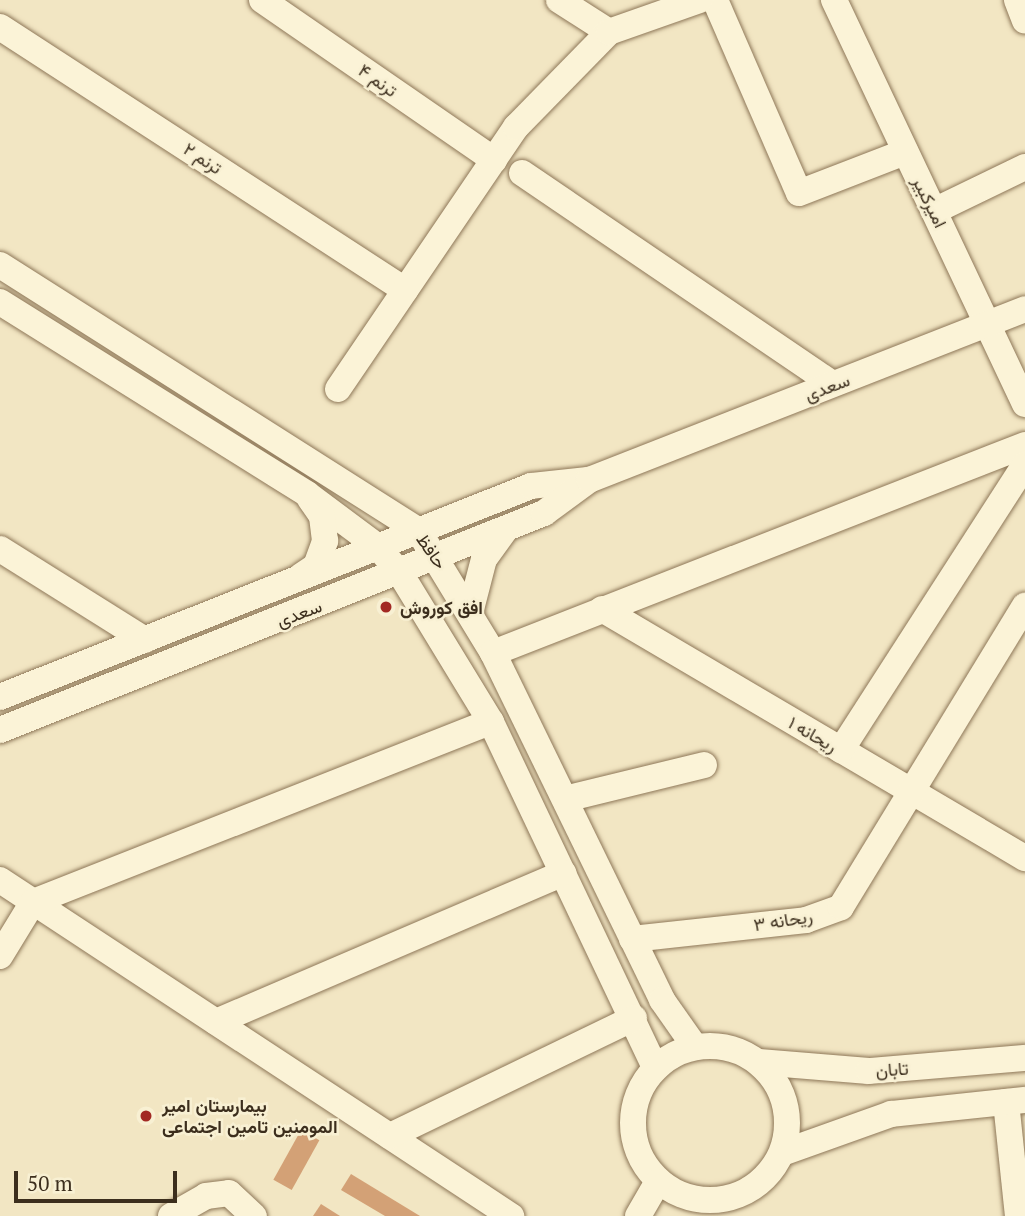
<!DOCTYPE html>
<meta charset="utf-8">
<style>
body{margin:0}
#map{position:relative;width:1025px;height:1216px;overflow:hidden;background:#f2e6c3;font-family:"PT Serif",Vazirmatn,serif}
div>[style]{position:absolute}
.building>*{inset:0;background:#d3a176;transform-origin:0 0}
.roads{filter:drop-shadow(0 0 2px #8e7758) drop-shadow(0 0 2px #8e7758)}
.minor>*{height:26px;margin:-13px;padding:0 13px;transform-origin:13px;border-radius:13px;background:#fbf3d7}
.minor>.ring{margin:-13px;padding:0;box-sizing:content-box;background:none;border:26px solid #fbf3d7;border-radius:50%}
.dots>*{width:19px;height:19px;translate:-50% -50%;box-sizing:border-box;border:4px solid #f8f0d3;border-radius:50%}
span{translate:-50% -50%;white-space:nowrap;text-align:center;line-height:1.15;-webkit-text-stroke:5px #f8f0d3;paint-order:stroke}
.street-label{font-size:18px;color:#3c2e1d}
.poi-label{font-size:18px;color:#3c2e1d;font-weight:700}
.left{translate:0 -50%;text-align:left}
.scale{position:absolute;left:14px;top:1171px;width:163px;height:32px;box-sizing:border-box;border:4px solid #3c2e1d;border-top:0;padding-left:9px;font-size:21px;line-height:24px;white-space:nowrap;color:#3c2e1d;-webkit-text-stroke:5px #f8f0d3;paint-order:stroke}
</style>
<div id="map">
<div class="building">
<i style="left:301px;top:1130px;width:21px;height:57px;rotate:29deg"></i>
<i style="clip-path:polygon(351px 1174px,420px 1216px,385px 1216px,341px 1190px)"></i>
<i style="clip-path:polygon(321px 1204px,340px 1216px,313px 1216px)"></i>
</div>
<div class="roads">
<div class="minor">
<i style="left:262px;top:0;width:282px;rotate:34.6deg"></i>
<i style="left:559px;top:0;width:59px;rotate:32.6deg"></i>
<i style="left:715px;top:0;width:210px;rotate:66.5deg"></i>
<i style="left:799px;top:193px;width:114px;rotate:-21.1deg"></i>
<i style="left:834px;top:0;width:447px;rotate:64.7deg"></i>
<i style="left:1017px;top:0;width:22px;rotate:69deg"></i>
<i style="left:0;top:27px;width:483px;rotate:33deg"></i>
<i style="left:522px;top:173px;width:375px;rotate:34.2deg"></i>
<i style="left:934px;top:211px;width:101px;rotate:-25.8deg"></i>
<i style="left:0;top:265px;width:495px;rotate:32.4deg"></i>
<i style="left:418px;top:530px;width:144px;rotate:58.6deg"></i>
<i style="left:493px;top:653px;width:386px;rotate:64deg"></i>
<i style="left:662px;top:1000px;width:57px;rotate:54.9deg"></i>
<i style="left:0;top:302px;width:362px;rotate:32deg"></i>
<i style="left:307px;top:494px;width:89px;rotate:36.7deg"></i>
<i style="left:378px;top:547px;width:34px;rotate:50deg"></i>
<i style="left:400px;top:573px;width:175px;rotate:58.6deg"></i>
<i style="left:491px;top:722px;width:383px;rotate:64.6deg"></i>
<i style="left:338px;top:389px;width:317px;rotate:-55.8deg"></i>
<i style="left:516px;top:127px;width:133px;rotate:-45.6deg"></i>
<i style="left:609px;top:32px;width:96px;rotate:-19.4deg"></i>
<i style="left:0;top:549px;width:171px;rotate:32.1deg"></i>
<i style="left:301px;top:576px;width:18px;rotate:-34deg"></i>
<i style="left:316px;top:566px;width:27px;rotate:-70deg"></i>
<i style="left:325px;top:541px;width:25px;rotate:-97deg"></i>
<i style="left:322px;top:516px;width:21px;rotate:-125deg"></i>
<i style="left:602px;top:609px;width:491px;rotate:30.5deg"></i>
<i style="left:470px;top:613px;width:56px;rotate:-75.5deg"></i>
<i style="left:484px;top:559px;width:36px;rotate:-54deg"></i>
<i style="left:493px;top:653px;width:571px;rotate:-21.35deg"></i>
<i style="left:0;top:697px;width:571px;rotate:-21.67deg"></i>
<i style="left:531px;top:486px;width:56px;rotate:-6.1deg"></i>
<i style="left:0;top:730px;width:586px;rotate:-21.75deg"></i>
<i style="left:544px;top:513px;width:56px;rotate:-36.3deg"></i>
<i style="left:589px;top:480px;width:468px;rotate:-21.4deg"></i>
<i style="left:841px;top:750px;width:340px;rotate:-57.2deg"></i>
<i style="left:565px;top:799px;width:143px;rotate:-13.7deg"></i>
<i style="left:0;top:880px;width:612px;rotate:33.33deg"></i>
<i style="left:632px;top:939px;width:175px;rotate:-6.2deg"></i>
<i style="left:806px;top:920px;width:37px;rotate:-20deg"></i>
<i style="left:841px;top:907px;width:353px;rotate:-58.6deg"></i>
<i style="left:0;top:956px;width:63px;rotate:-58.6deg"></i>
<i style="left:33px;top:902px;width:492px;rotate:-21.5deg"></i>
<i style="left:216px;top:1022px;width:378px;rotate:-23.2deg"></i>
<i class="ring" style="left:633px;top:1046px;width:128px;height:128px"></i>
<i style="left:759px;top:1062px;width:110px;rotate:4.7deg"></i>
<i style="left:869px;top:1071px;width:157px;rotate:-4.8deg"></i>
<i style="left:1006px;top:1102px;width:115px;rotate:84deg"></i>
<i style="left:390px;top:1136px;width:271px;rotate:-25.8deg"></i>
<i style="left:782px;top:1153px;width:116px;rotate:-19.7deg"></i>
<i style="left:891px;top:1114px;width:135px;rotate:-6deg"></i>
<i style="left:171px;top:1216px;width:40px;rotate:-29.7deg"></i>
<i style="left:206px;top:1196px;width:23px;rotate:-7deg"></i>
<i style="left:229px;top:1193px;width:34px;rotate:43deg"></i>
<i style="left:638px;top:1216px;width:39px;rotate:-60deg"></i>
</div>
</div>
<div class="dots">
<i style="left:386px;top:607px;background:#a22923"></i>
<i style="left:146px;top:1116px;background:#a22923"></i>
</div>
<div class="street-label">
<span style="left:378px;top:80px;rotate:35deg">ترنم ۴</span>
<span style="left:203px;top:158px;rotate:33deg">ترنم ۲</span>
<span style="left:930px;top:202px;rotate:64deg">امیرکبیر</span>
<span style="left:827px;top:387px;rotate:-21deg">سعدی</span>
<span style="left:432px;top:551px;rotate:55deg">حافظ</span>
<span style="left:299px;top:613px;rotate:-21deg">سعدی</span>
<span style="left:813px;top:734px;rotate:30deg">ریحانه ۱</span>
<span style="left:783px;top:920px;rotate:-9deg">ریحانه ۳</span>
<span style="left:892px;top:1069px;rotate:-4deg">تابان</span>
</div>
<div class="poi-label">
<span class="left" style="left:400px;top:607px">افق کوروش</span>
<span class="left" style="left:162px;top:1116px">بیمارستان امیر<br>المومنین تامین اجتماعی</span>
</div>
<div class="scale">50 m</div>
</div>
